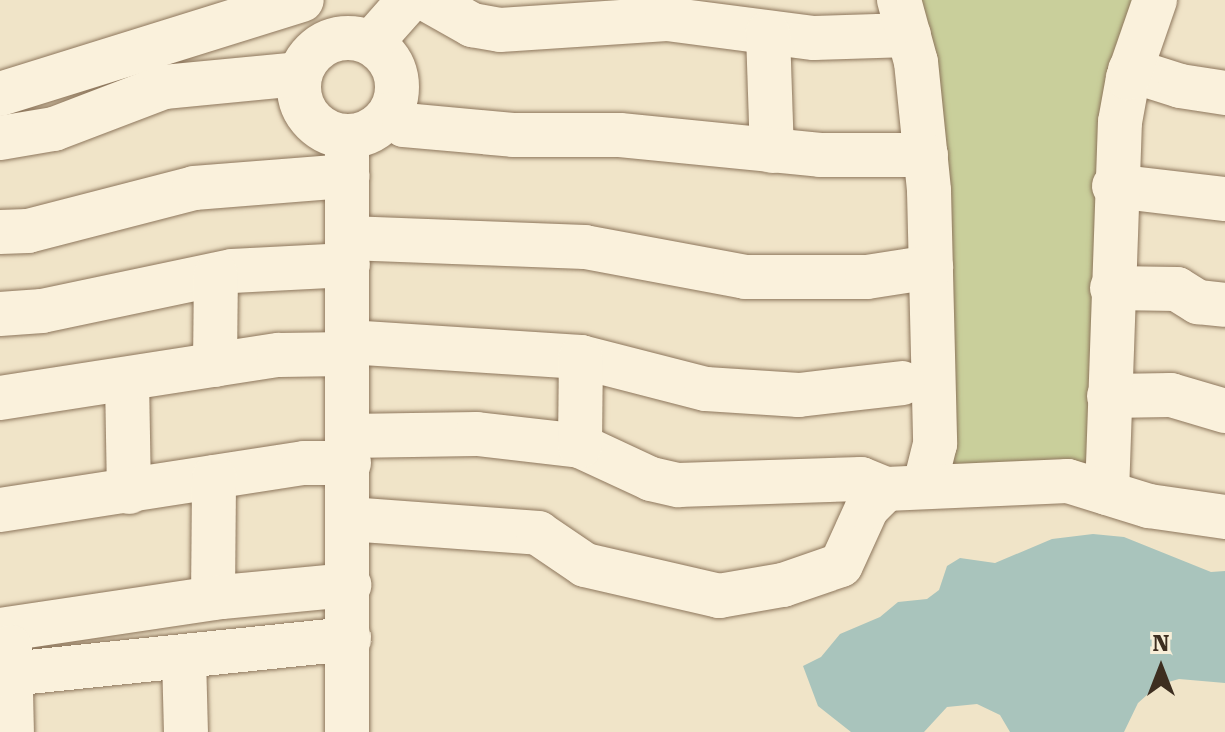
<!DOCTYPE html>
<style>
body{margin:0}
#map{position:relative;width:1225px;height:732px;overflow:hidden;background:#f0e4c8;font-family:"Roboto Serif",serif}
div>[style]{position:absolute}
.green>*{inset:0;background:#c9cf9b}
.water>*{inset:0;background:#a9c4bc}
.roads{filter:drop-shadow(0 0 2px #8d765c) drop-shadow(0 0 2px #8d765c)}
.minor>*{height:44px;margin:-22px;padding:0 22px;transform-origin:22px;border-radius:22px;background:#faf1dc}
.minor>.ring{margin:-22px;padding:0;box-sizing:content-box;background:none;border:44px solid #faf1dc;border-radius:50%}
span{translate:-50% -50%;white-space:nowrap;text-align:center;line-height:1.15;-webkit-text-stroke:8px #f7eed8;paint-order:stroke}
.north{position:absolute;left:1121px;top:628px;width:80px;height:80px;-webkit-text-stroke:6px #f7eed8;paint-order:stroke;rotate:0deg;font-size:22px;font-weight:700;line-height:32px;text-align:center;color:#3d2e20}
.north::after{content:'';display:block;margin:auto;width:28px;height:36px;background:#3d2e20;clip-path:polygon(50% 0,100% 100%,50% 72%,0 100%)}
</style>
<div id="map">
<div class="green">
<i style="clip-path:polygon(912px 0,1143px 0,1087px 461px,1077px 468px,950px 464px)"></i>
</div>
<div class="water">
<i style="clip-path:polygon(1093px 534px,1124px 537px,1211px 572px,1225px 571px,1225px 683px,1179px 679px,1158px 685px,1138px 703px,1124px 732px,1010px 732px,1000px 715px,977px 704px,947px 707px,924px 732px,851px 732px,818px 706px,803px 666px,821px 657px,840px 634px,880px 617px,898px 602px,927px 599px,939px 590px,947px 566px,960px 558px,995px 563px,1052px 539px)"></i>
</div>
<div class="roads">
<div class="minor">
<i style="left:428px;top:0;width:51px;rotate:29.6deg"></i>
<i style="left:472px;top:25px;width:28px;rotate:10deg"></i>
<i style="left:500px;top:30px;width:167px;rotate:-3.8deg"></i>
<i style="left:667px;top:19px;width:148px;rotate:7.4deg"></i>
<i style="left:814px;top:38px;width:95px;rotate:-1.8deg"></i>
<i style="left:899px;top:0;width:64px;rotate:74.7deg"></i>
<i style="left:916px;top:62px;width:130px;rotate:84.2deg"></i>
<i style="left:929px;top:191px;width:253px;rotate:88.6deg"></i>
<i style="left:935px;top:444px;width:41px;rotate:104deg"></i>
<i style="left:768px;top:33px;width:118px;rotate:88.1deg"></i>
<i class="ring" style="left:299px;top:38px;width:54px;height:54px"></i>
<i style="left:371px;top:43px;width:57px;rotate:-48.5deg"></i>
<i style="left:1130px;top:70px;width:52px;rotate:17.7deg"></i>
<i style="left:1180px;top:86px;width:46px;rotate:8.8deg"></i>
<i style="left:0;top:94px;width:316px;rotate:-17.3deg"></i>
<i style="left:390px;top:114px;width:18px;rotate:38deg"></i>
<i style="left:404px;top:125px;width:109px;rotate:5.2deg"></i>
<i style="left:513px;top:135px;width:107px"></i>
<i style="left:620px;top:135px;width:201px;rotate:5.7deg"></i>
<i style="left:820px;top:155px;width:106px"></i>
<i style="left:0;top:138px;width:55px;rotate:-9.5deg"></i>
<i style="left:54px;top:129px;width:118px;rotate:-20.9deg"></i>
<i style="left:164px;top:87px;width:137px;rotate:-5.5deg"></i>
<i style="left:1114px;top:186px;width:112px;rotate:6.7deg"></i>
<i style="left:0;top:232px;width:28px;rotate:-2deg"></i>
<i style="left:28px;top:231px;width:171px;rotate:-14.5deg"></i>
<i style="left:194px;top:188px;width:154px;rotate:-4.5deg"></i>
<i style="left:348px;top:238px;width:237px;rotate:2.2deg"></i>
<i style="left:585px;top:247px;width:163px;rotate:10.6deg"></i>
<i style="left:745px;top:277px;width:122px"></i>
<i style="left:867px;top:277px;width:65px;rotate:-8.9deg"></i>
<i style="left:1112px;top:288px;width:65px;rotate:0.9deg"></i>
<i style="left:1177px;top:289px;width:25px;rotate:32deg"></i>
<i style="left:1198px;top:302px;width:27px;rotate:6deg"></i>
<i style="left:0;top:314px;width:42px;rotate:-4.1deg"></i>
<i style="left:42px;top:311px;width:194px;rotate:-11.9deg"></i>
<i style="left:232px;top:271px;width:116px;rotate:-3deg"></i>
<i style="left:348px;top:342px;width:233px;rotate:3.7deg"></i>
<i style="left:581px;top:357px;width:129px;rotate:14.4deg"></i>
<i style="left:706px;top:389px;width:93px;rotate:3.7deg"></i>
<i style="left:799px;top:395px;width:104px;rotate:-6.6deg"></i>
<i style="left:215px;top:365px;width:90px;rotate:-89.4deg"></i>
<i style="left:127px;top:379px;width:113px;rotate:89deg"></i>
<i style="left:1109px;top:396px;width:62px;rotate:-0.9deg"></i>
<i style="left:1171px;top:395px;width:56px;rotate:16.5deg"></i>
<i style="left:0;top:398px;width:282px;rotate:-8.8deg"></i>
<i style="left:279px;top:355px;width:69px;rotate:-0.8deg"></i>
<i style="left:348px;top:436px;width:129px;rotate:-0.9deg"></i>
<i style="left:477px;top:434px;width:104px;rotate:6.6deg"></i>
<i style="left:580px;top:446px;width:78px;rotate:24.9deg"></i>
<i style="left:651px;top:479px;width:28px;rotate:13deg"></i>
<i style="left:678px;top:485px;width:183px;rotate:-1.9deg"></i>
<i style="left:861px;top:479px;width:27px;rotate:22deg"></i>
<i style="left:580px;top:446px;width:89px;rotate:-89.4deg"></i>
<i style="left:1107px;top:493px;width:371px;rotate:-88deg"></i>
<i style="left:1120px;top:122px;width:45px;rotate:-79.7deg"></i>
<i style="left:1128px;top:78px;width:83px;rotate:-70.9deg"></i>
<i style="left:0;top:510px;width:308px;rotate:-8.8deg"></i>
<i style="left:304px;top:463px;width:45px"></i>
<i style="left:349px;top:519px;width:190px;rotate:4.2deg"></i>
<i style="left:538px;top:533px;width:57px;rotate:34.2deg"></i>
<i style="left:585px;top:565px;width:138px;rotate:13deg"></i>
<i style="left:719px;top:596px;width:65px;rotate:-9.8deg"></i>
<i style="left:783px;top:585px;width:61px;rotate:-19deg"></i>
<i style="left:841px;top:565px;width:63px;rotate:-65.5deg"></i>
<i style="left:867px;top:508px;width:27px;rotate:-45deg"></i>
<i style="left:886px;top:489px;width:182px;rotate:-2.5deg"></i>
<i style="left:1068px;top:481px;width:85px;rotate:17.2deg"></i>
<i style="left:1149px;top:506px;width:77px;rotate:8.2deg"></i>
<i style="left:213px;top:598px;width:121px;rotate:-89.5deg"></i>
<i style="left:0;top:630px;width:224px;rotate:-8.5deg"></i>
<i style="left:222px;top:597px;width:128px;rotate:-5.4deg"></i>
<i style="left:10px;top:647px;width:85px;rotate:88.7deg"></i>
<i style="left:184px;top:657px;width:75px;rotate:88.5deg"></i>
<i style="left:0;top:675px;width:351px;rotate:-5.9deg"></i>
<i style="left:347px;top:732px;width:595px;rotate:-90deg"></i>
</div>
</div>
<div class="north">N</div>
</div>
